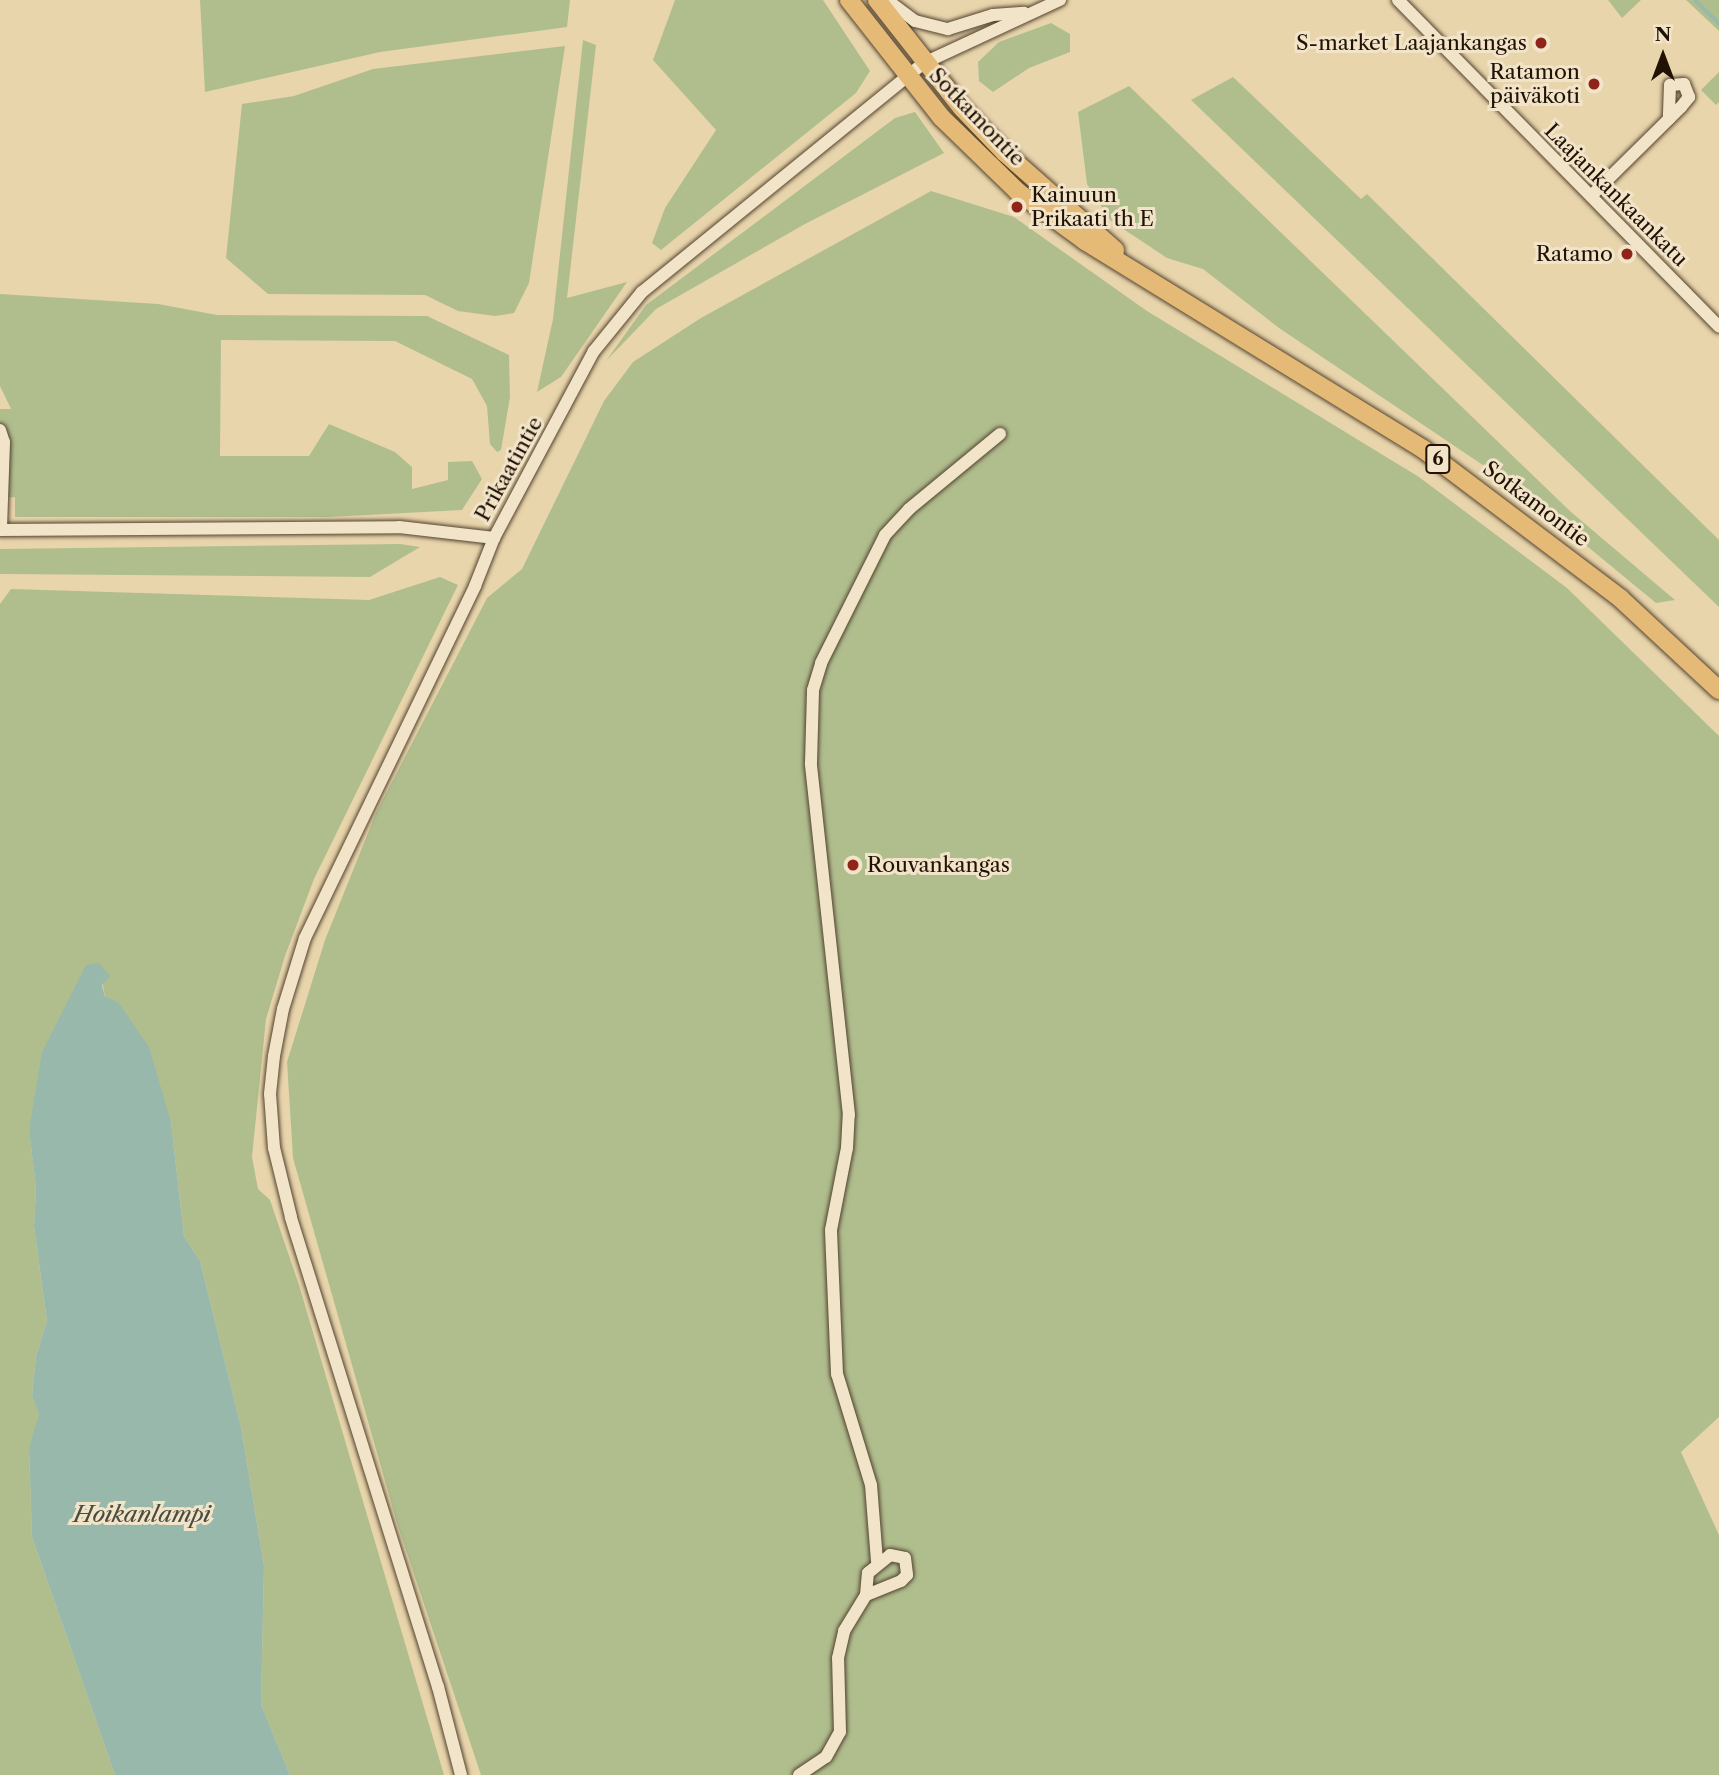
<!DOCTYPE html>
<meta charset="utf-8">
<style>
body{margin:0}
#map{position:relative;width:1719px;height:1775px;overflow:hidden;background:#e9d5ac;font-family:"Libre Caslon Text",serif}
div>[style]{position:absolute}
.green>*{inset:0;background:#b0be8e}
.water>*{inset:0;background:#97b8ab}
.stream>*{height:3.5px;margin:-1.75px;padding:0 1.75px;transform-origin:1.75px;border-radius:1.75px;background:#97b8ab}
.roads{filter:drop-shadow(0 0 2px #53432f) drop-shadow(0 0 2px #53432f)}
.minor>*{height:12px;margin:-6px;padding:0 6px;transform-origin:6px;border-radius:6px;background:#f1e4c9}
.highway>*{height:18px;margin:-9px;padding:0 9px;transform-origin:9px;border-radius:9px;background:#e4ba76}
.dots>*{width:19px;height:19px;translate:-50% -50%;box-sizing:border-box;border:4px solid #f1e4c9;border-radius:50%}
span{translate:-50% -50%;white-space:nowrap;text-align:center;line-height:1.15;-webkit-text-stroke:6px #f1e4c9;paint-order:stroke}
.shield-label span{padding:2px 5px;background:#f1e4c9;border:2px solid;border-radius:5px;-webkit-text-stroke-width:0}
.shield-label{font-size:19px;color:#211205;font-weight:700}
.poi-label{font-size:21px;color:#211205}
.right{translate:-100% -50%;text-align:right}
.left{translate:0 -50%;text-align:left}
.street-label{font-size:21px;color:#211205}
.water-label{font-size:23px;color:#4a4c3f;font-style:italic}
.north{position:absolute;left:1628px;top:21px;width:70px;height:70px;-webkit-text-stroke:5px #f1e4c9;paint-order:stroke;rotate:0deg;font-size:19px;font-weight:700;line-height:28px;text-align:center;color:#211205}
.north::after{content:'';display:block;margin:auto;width:24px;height:32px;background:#211205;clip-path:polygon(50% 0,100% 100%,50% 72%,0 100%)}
</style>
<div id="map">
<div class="green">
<i style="clip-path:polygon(200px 0,570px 0,567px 27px,380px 52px,205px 92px)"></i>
<i style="clip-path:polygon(675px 0,823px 0,870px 71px,856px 93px,661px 250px,652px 243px,665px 208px,716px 130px,653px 60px)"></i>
<i style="clip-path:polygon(1608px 0,1641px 0,1622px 18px)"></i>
<i style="clip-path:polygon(1686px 0,1719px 0,1719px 31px)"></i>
<i style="clip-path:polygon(1051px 23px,1070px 34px,1070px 52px,1029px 68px,993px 92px,979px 81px,978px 62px,999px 42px)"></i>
<i style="clip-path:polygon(583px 40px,596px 45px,567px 298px,627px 282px,561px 377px,537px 392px,553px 319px)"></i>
<i style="clip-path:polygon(565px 46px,529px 283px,514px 313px,495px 316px,458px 311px,425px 295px,268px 294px,226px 258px,242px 104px,294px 96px,373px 69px)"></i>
<i style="clip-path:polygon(1719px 72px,1719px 102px,1716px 105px,1701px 90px)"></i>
<i style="clip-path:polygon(1233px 77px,1361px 199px,1367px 194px,1719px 540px,1719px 607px,1191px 100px)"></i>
<i style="clip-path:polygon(1129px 86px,1571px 512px,1675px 600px,1656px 603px,1514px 486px,1279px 328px,1203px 269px,1167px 258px,1110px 220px,1087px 184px,1078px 112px)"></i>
<i style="clip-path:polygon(915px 112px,944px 153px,805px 224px,656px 309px,606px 361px,646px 305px,895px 118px)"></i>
<i style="clip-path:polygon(931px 191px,1014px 217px,1147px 311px,1419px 477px,1567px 588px,1719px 736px,1719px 1417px,1681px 1452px,1719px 1535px,1719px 1775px,481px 1775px,397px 1523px,293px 1158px,287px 1062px,325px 940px,376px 813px,487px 598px,522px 569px,604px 401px,633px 362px,701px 318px)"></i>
<i style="clip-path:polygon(0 294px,158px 304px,217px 315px,427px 316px,509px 355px,510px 397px,501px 450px,497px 452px,490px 444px,487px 406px,472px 379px,395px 341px,221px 340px,220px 456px,309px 456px,329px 424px,395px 452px,412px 467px,412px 489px,448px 480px,448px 462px,472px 461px,482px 479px,462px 510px,329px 517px,15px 517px,15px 497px,0 498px,0 409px,11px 409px,0 386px)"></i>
<i style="clip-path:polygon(400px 544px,420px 547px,370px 577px,0 574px,0 549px)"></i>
<i style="clip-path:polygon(440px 577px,458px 585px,314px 879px,285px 956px,266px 1019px,252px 1157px,258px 1189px,270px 1200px,299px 1285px,444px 1775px,290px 1775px,261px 1704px,264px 1566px,241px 1427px,200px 1261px,184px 1236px,171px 1122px,105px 997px,99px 963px,29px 1129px,36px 1188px,34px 1227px,47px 1321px,36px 1356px,32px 1396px,40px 1414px,29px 1449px,32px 1537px,115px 1775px,0 1775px,0 604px,11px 589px,369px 600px)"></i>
</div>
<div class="water">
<i style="clip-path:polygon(99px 963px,110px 976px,102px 985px,105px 997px,118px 1002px,149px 1047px,171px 1122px,184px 1236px,200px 1261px,241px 1427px,264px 1566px,261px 1704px,290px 1775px,115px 1775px,32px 1537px,29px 1448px,39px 1414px,32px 1396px,36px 1356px,47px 1321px,34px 1227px,36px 1188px,29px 1130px,42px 1052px,86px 965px)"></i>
</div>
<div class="stream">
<i style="left:1695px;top:0;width:33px;rotate:44deg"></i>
</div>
<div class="roads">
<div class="minor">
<i style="left:887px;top:0;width:35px;rotate:37deg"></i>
<i style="left:915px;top:21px;width:34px;rotate:14deg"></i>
<i style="left:948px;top:29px;width:47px;rotate:-17.3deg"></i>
<i style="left:993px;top:15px;width:31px;rotate:-4deg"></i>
<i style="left:1398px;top:0;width:458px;rotate:45.5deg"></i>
<i style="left:1591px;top:196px;width:127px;rotate:-44.7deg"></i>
<i style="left:1681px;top:107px;width:13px;rotate:-51deg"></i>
<i style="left:1689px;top:97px;width:14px;rotate:-111deg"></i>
<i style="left:1684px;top:84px;width:14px;rotate:176deg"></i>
<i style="left:1670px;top:85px;width:34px;rotate:92deg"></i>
<i style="left:0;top:430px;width:13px;rotate:72deg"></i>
<i style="left:4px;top:442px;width:88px;rotate:92deg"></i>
<i style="left:0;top:530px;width:399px;rotate:-0.4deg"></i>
<i style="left:399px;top:527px;width:96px;rotate:6.6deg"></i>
<i style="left:877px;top:1561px;width:76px;rotate:-94.5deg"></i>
<i style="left:871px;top:1485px;width:116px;rotate:-107deg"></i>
<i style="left:837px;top:1374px;width:144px;rotate:-92.4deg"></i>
<i style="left:831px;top:1230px;width:84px;rotate:-79deg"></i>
<i style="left:847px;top:1148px;width:33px;rotate:-87deg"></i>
<i style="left:849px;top:1115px;width:354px;rotate:-96.2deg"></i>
<i style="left:811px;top:763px;width:73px;rotate:-88.4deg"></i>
<i style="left:813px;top:690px;width:28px;rotate:-73deg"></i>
<i style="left:821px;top:663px;width:143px;rotate:-63.4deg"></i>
<i style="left:885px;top:535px;width:35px;rotate:-47deg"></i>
<i style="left:909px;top:509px;width:118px;rotate:-39.5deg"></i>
<i style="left:461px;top:1775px;width:91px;rotate:-104.6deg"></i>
<i style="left:438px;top:1687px;width:492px;rotate:-107.4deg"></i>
<i style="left:291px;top:1217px;width:71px;rotate:-103.8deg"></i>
<i style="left:274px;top:1148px;width:54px;rotate:-94.2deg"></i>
<i style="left:270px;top:1094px;width:38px;rotate:-84deg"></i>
<i style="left:274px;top:1056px;width:48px;rotate:-79.2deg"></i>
<i style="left:283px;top:1009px;width:74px;rotate:-72.8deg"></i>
<i style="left:305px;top:938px;width:391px;rotate:-64.2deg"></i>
<i style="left:475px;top:586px;width:52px;rotate:-68.4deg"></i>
<i style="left:494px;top:538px;width:212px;rotate:-61.9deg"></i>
<i style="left:594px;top:351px;width:76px;rotate:-50.9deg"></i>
<i style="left:642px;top:292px;width:363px;rotate:-39.1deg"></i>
<i style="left:924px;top:63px;width:150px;rotate:-24.9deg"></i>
<i style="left:799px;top:1775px;width:32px;rotate:-34deg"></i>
<i style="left:826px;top:1757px;width:29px;rotate:-61deg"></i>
<i style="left:840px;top:1732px;width:74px;rotate:-91.5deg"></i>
<i style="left:838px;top:1658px;width:28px;rotate:-77deg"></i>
<i style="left:844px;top:1631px;width:42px;rotate:-58.6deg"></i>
<i style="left:866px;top:1595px;width:22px;rotate:-85deg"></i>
<i style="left:868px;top:1573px;width:28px;rotate:-39deg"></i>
<i style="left:890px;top:1555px;width:15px;rotate:11deg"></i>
<i style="left:905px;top:1558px;width:17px;rotate:83deg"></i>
<i style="left:907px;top:1575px;width:8px;rotate:135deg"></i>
<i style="left:901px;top:1581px;width:38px;rotate:158deg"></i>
</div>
<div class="highway">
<i style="left:849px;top:0;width:150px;rotate:51.8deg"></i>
<i style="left:942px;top:118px;width:106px;rotate:44.2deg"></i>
<i style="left:1018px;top:192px;width:83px;rotate:36.2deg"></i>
<i style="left:1085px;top:241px;width:397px;rotate:31.6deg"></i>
<i style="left:1423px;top:449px;width:248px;rotate:37.1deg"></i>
<i style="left:1621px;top:599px;width:134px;rotate:42.9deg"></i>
<i style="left:877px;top:0;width:137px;rotate:51.8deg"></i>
<i style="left:962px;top:108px;width:62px;rotate:46.3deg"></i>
<i style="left:1005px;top:153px;width:147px;rotate:41.4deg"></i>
</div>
</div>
<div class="dots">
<i style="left:1541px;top:43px;background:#8f2418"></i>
<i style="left:1594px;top:84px;background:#8f2418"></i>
<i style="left:1017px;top:207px;background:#8f2418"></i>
<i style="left:1627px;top:254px;background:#8f2418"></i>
<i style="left:853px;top:865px;background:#8f2418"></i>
</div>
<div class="shield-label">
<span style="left:1438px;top:459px">6</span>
</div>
<div class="poi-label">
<span class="right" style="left:1527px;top:43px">S-market Laajankangas</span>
<span class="right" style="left:1580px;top:84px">Ratamon<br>päiväkoti</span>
<span class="left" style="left:1031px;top:207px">Kainuun<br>Prikaati th E</span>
<span class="right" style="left:1613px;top:254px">Ratamo</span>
<span class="left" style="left:867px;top:865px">Rouvankangas</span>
</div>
<div class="street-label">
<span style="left:977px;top:117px;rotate:46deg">Sotkamontie</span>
<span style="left:1616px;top:195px;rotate:45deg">Laajankankaankatu</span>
<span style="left:509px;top:469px;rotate:-61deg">Prikaatintie</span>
<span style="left:1536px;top:504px;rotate:37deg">Sotkamontie</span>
</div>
<div class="water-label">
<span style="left:142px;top:1514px">Hoikanlampi</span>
</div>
<div class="north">N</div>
</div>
